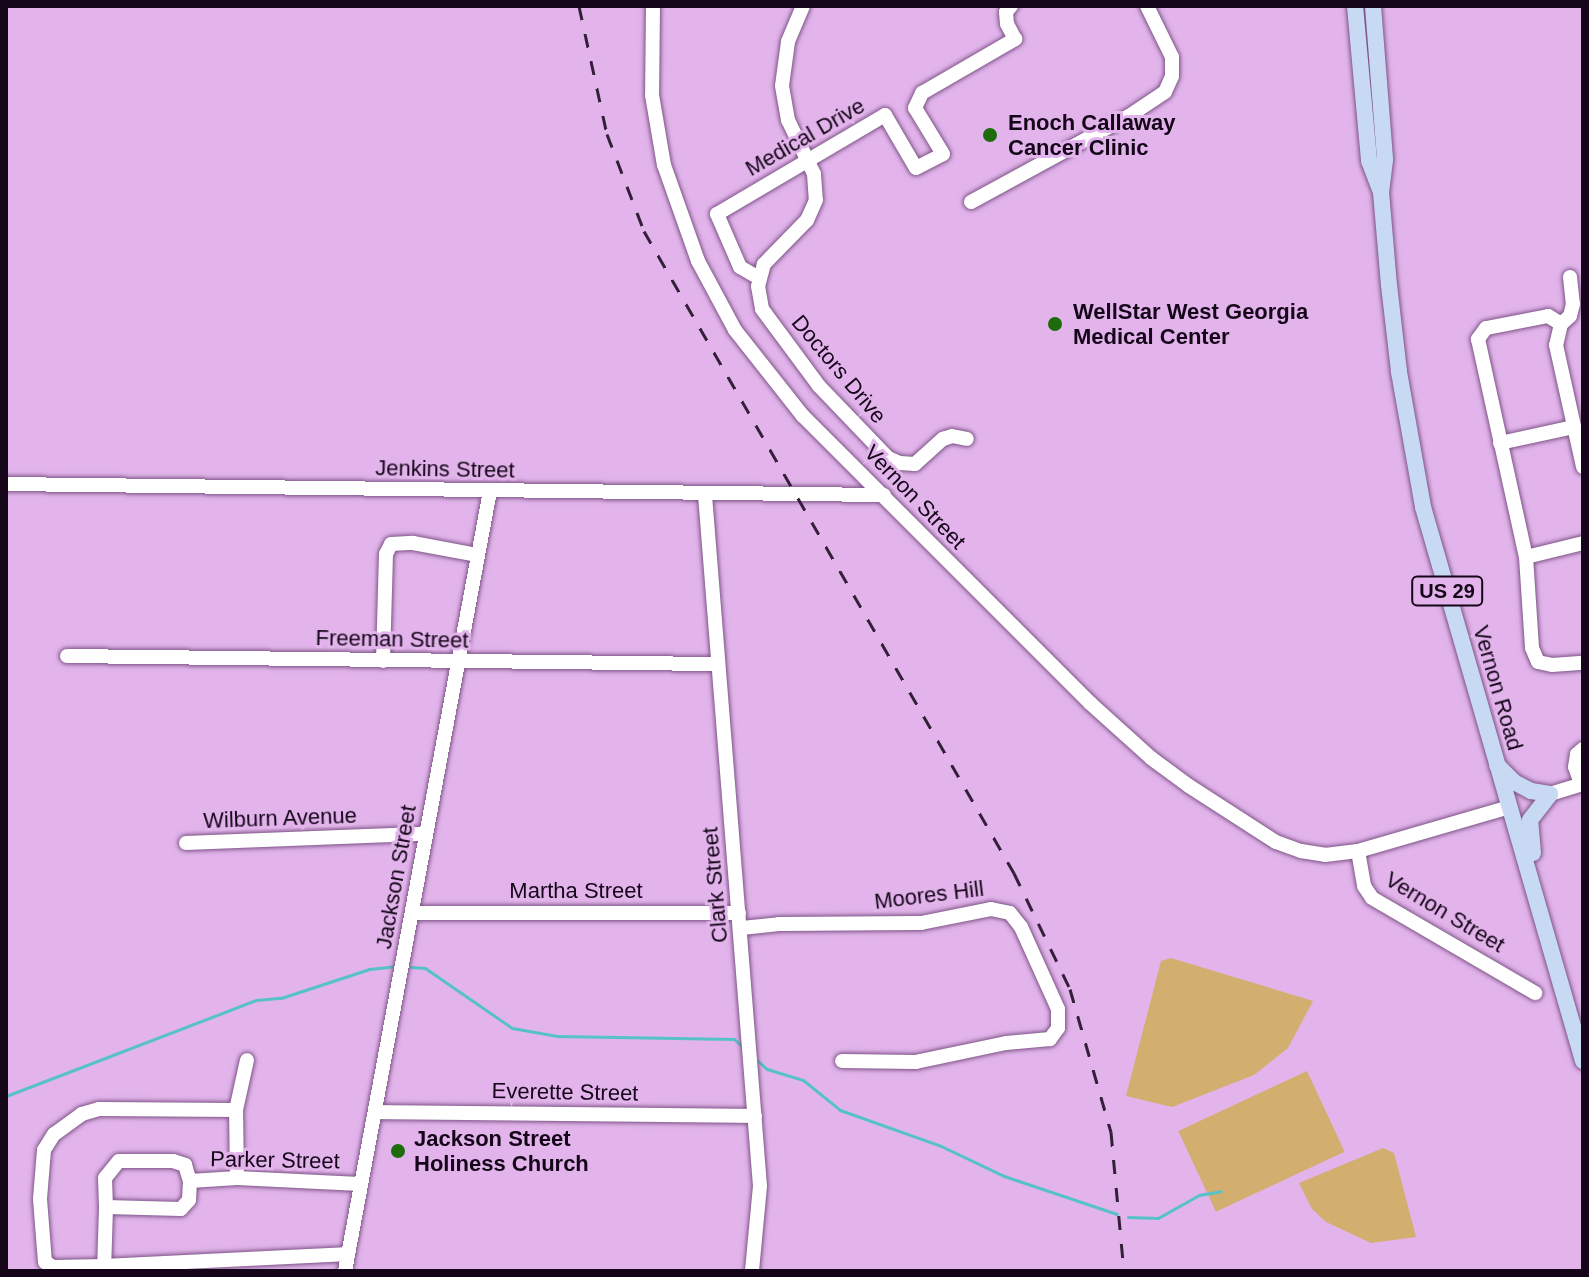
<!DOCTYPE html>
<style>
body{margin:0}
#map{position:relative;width:1589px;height:1277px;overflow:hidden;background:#e2b4eb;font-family:Arial,sans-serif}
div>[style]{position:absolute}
.green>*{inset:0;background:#d2ae6f;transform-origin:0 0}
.stream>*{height:3px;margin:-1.5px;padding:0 1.5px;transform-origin:1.5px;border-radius:1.5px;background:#56c2c8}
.roads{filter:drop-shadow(0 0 2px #7e5587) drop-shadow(0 0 2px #7e5587)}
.minor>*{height:14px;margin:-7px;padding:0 7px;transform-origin:7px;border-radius:7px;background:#fff}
.major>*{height:16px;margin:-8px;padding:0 8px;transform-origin:8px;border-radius:8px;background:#c8d9f3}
.rail>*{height:3px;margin-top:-1.5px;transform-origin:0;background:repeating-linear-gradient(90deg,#331f38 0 14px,transparent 0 28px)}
.dots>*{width:22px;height:22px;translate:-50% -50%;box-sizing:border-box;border:4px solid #e2b4eb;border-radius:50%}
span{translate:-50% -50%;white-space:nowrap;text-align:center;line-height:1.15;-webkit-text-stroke:6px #e2b4eb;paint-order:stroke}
.shield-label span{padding:2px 6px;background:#e2b4eb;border:2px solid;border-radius:6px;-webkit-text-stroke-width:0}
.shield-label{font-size:20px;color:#140518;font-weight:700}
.poi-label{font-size:22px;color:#140518;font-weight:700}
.left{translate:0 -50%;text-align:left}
.street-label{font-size:22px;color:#140518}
.frame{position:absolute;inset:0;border:8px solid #140518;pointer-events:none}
</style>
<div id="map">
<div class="green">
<i style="clip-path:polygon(1171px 958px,1313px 1001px,1288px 1048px,1254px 1075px,1172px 1107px,1126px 1096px,1161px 961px)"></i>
<i style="left:1307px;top:1071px;width:89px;height:142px;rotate:65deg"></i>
<i style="clip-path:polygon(1383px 1148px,1394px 1153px,1416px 1237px,1371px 1243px,1326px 1222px,1312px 1209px,1299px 1183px)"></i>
</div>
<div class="stream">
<i style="left:411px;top:967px;width:14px;rotate:4deg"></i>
<i style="left:425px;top:968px;width:106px;rotate:34.6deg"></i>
<i style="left:512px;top:1028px;width:46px;rotate:10.1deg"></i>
<i style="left:557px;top:1036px;width:177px;rotate:1deg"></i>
<i style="left:734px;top:1039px;width:12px;rotate:42deg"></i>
<i style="left:758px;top:1061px;width:12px;rotate:42deg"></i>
<i style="left:767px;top:1069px;width:38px;rotate:17deg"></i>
<i style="left:803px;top:1080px;width:48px;rotate:39deg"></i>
<i style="left:840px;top:1110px;width:107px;rotate:19.6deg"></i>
<i style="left:941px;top:1146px;width:70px;rotate:25.5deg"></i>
<i style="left:1004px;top:1176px;width:119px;rotate:18.6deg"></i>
<i style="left:6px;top:1096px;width:268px;rotate:-21deg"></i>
<i style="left:256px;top:1000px;width:25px;rotate:-5deg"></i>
<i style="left:281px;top:998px;width:93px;rotate:-18.2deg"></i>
<i style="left:369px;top:969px;width:29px;rotate:-6deg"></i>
<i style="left:1128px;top:1217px;width:30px;rotate:2deg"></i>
<i style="left:1158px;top:1218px;width:47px;rotate:-29.3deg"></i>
<i style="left:1199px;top:1195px;width:22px;rotate:-10deg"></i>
</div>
<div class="roads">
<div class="minor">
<i style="left:653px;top:6px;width:89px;rotate:90.6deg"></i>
<i style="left:652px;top:95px;width:71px;rotate:80.3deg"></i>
<i style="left:664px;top:165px;width:102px;rotate:70.5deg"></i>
<i style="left:698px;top:261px;width:78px;rotate:61.8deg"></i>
<i style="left:735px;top:330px;width:110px;rotate:51.7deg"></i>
<i style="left:803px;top:416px;width:406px;rotate:45deg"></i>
<i style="left:1090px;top:703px;width:82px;rotate:42deg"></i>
<i style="left:1151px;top:758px;width:47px;rotate:36.4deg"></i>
<i style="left:1189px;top:786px;width:103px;rotate:32.8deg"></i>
<i style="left:1276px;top:842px;width:27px;rotate:20deg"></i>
<i style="left:1301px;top:851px;width:24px;rotate:9deg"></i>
<i style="left:1325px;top:855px;width:33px;rotate:-7deg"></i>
<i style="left:1358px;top:851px;width:157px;rotate:-16.2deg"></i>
<i style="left:803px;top:6px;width:39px;rotate:113deg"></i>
<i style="left:788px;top:42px;width:44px;rotate:97.8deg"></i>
<i style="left:782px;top:86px;width:35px;rotate:80deg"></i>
<i style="left:788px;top:120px;width:60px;rotate:64.3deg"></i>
<i style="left:814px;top:174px;width:26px;rotate:86deg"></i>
<i style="left:816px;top:200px;width:22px;rotate:114deg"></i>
<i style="left:807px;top:220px;width:62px;rotate:134.3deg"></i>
<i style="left:764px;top:264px;width:23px;rotate:105deg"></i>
<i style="left:758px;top:286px;width:23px;rotate:80deg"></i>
<i style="left:762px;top:309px;width:96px;rotate:53.5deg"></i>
<i style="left:819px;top:386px;width:100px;rotate:46.2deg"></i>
<i style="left:888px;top:458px;width:13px;rotate:23deg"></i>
<i style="left:900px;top:463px;width:15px;rotate:4deg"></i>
<i style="left:915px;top:464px;width:38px;rotate:-42deg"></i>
<i style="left:943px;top:439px;width:9px;rotate:-18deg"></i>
<i style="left:952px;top:436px;width:15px;rotate:11deg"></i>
<i style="left:971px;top:202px;width:180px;rotate:-28.6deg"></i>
<i style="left:1129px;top:116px;width:43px;rotate:-33.7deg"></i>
<i style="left:1165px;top:92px;width:17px;rotate:-66deg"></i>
<i style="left:1172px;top:76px;width:19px;rotate:-90deg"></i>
<i style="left:1172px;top:57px;width:57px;rotate:-116.1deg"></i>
<i style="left:1570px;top:277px;width:27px;rotate:84deg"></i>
<i style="left:1573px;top:304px;width:12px;rotate:104deg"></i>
<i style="left:1570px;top:316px;width:12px;rotate:138deg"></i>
<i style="left:1561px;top:324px;width:22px;rotate:103deg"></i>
<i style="left:1556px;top:345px;width:125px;rotate:77.5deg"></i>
<i style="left:759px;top:278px;width:22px;rotate:-150deg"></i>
<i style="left:740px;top:267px;width:58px;rotate:-113.5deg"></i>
<i style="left:717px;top:214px;width:195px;rotate:-30.5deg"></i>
<i style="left:885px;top:115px;width:61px;rotate:59.7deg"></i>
<i style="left:916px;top:168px;width:30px;rotate:-27deg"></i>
<i style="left:943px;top:154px;width:54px;rotate:-121.3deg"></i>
<i style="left:915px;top:108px;width:17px;rotate:-65deg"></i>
<i style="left:922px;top:93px;width:108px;rotate:-30.1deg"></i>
<i style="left:1015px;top:39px;width:17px;rotate:-118deg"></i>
<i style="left:1007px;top:24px;width:12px;rotate:-95deg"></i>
<i style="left:1006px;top:12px;width:8px;rotate:-50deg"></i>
<i style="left:1561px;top:324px;width:15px;rotate:-148deg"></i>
<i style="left:1548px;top:316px;width:63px;rotate:169deg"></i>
<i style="left:1486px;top:328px;width:14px;rotate:126deg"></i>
<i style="left:1478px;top:339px;width:223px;rotate:77.6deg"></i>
<i style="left:1526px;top:557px;width:91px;rotate:86.2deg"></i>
<i style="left:1532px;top:648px;width:15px;rotate:67deg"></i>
<i style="left:1538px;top:662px;width:14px;rotate:12deg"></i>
<i style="left:1552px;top:665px;width:31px;rotate:-4deg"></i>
<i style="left:1500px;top:443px;width:76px;rotate:-12.2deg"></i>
<i style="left:6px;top:484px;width:878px;rotate:0.72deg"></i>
<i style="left:705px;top:495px;width:693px;rotate:85.45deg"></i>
<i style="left:760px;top:1186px;width:85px;rotate:95.4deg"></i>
<i style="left:1526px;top:557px;width:59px;rotate:-13.8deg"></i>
<i style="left:67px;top:656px;width:650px;rotate:0.71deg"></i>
<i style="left:383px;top:661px;width:107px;rotate:-88.4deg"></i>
<i style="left:386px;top:554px;width:11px;rotate:-63deg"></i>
<i style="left:391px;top:544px;width:22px;rotate:-3deg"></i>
<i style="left:413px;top:543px;width:66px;rotate:10.5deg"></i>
<i style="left:1581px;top:784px;width:18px;rotate:-109deg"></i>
<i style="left:1575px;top:767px;width:13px;rotate:-81deg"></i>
<i style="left:1577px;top:754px;width:8px;rotate:-40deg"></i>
<i style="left:1550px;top:794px;width:34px;rotate:-17deg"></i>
<i style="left:186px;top:843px;width:238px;rotate:-2.2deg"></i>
<i style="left:1358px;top:851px;width:36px;rotate:80deg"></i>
<i style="left:1364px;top:886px;width:14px;rotate:56deg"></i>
<i style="left:1372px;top:898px;width:189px;rotate:30.2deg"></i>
<i style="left:413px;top:913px;width:326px"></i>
<i style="left:742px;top:928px;width:37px;rotate:-6deg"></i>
<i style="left:779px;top:924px;width:142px;rotate:-0.4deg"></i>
<i style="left:921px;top:923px;width:71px;rotate:-11.3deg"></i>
<i style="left:991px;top:909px;width:19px;rotate:12deg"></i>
<i style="left:1010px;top:913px;width:18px;rotate:52deg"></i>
<i style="left:1021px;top:927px;width:90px;rotate:65.7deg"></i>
<i style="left:1058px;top:1009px;width:19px;rotate:90deg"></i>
<i style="left:1058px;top:1028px;width:14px;rotate:126deg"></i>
<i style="left:1050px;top:1039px;width:44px;rotate:174.8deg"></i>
<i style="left:1006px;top:1043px;width:92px;rotate:168.1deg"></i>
<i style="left:916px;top:1062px;width:74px;rotate:-179.2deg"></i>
<i style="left:236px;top:1110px;width:137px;rotate:-179.6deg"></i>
<i style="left:99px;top:1109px;width:18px;rotate:164deg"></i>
<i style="left:82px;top:1114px;width:34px;rotate:144deg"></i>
<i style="left:54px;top:1134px;width:19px;rotate:122deg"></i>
<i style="left:44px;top:1150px;width:49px;rotate:94.7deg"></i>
<i style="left:40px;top:1199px;width:63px;rotate:85.5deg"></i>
<i style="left:45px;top:1262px;width:9px;rotate:32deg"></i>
<i style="left:53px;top:1267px;width:52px;rotate:-1.1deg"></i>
<i style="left:105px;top:1266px;width:243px;rotate:-2.8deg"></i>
<i style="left:375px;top:1112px;width:380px;rotate:0.6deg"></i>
<i style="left:237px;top:1178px;width:68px;rotate:-90.8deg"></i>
<i style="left:236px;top:1110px;width:51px;rotate:-77.6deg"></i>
<i style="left:190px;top:1181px;width:19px;rotate:93deg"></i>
<i style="left:189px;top:1200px;width:12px;rotate:132deg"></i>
<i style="left:181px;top:1209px;width:75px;rotate:-178.5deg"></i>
<i style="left:106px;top:1207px;width:29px;rotate:-92deg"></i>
<i style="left:105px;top:1178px;width:22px;rotate:-51deg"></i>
<i style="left:119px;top:1161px;width:54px"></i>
<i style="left:173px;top:1161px;width:13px;rotate:18deg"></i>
<i style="left:185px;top:1165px;width:17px;rotate:73deg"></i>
<i style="left:190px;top:1181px;width:47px;rotate:-3.7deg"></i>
<i style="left:237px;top:1178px;width:123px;rotate:2.8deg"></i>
<i style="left:104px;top:1271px;width:64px;rotate:-88.2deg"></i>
<i style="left:345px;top:1271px;width:793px;rotate:-79.47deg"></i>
</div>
<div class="major">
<i style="left:1355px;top:6px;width:156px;rotate:84.8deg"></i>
<i style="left:1369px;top:161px;width:31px;rotate:69deg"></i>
<i style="left:1373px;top:6px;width:154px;rotate:85.5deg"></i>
<i style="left:1385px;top:160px;width:32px;rotate:97deg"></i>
<i style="left:1381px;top:192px;width:93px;rotate:85.1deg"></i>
<i style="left:1389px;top:285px;width:88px;rotate:83.4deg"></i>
<i style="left:1399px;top:372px;width:137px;rotate:79.9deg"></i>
<i style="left:1423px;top:507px;width:577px;rotate:73.89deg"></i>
<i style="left:1497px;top:765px;width:24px;rotate:45deg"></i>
<i style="left:1514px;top:782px;width:19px;rotate:28deg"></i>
<i style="left:1531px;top:791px;width:19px;rotate:9deg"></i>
<i style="left:1533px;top:853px;width:33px;rotate:-95deg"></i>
<i style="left:1530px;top:820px;width:33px;rotate:-52deg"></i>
</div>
</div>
<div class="rail">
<i style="left:579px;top:6px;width:131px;rotate:77.7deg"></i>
<i style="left:607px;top:134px;width:104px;rotate:69.1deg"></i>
<i style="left:644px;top:231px;width:741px;rotate:60.04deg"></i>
<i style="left:1014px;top:873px;width:129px;rotate:64.2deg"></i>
<i style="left:1070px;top:989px;width:149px;rotate:74deg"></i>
<i style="left:1111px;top:1132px;width:140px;rotate:84.7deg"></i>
</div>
<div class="dots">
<i style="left:990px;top:135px;background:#1e6b0c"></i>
<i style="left:1055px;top:324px;background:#1e6b0c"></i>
<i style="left:398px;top:1151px;background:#1e6b0c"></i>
</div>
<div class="shield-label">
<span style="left:1447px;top:591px">US 29</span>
</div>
<div class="poi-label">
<span class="left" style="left:1008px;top:135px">Enoch Callaway<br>Cancer Clinic</span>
<span class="left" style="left:1073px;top:324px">WellStar West Georgia<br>Medical Center</span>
<span class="left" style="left:414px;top:1151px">Jackson Street<br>Holiness Church</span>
</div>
<div class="street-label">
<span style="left:805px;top:137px;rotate:-30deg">Medical Drive</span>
<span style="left:839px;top:369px;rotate:50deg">Doctors Drive</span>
<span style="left:445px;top:469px;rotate:1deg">Jenkins Street</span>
<span style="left:915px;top:497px;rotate:46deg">Vernon Street</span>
<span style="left:392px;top:639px;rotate:1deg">Freeman Street</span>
<span style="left:1498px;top:688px;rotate:74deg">Vernon Road</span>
<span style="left:280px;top:818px;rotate:-2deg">Wilburn Avenue</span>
<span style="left:396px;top:877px;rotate:-80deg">Jackson Street</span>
<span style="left:715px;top:885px;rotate:-95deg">Clark Street</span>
<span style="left:576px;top:891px">Martha Street</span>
<span style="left:929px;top:895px;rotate:-7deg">Moores Hill</span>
<span style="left:1445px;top:912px;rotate:31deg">Vernon Street</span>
<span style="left:565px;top:1092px;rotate:1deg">Everette Street</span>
<span style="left:275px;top:1160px;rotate:1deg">Parker Street</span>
</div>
<div class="frame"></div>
</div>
